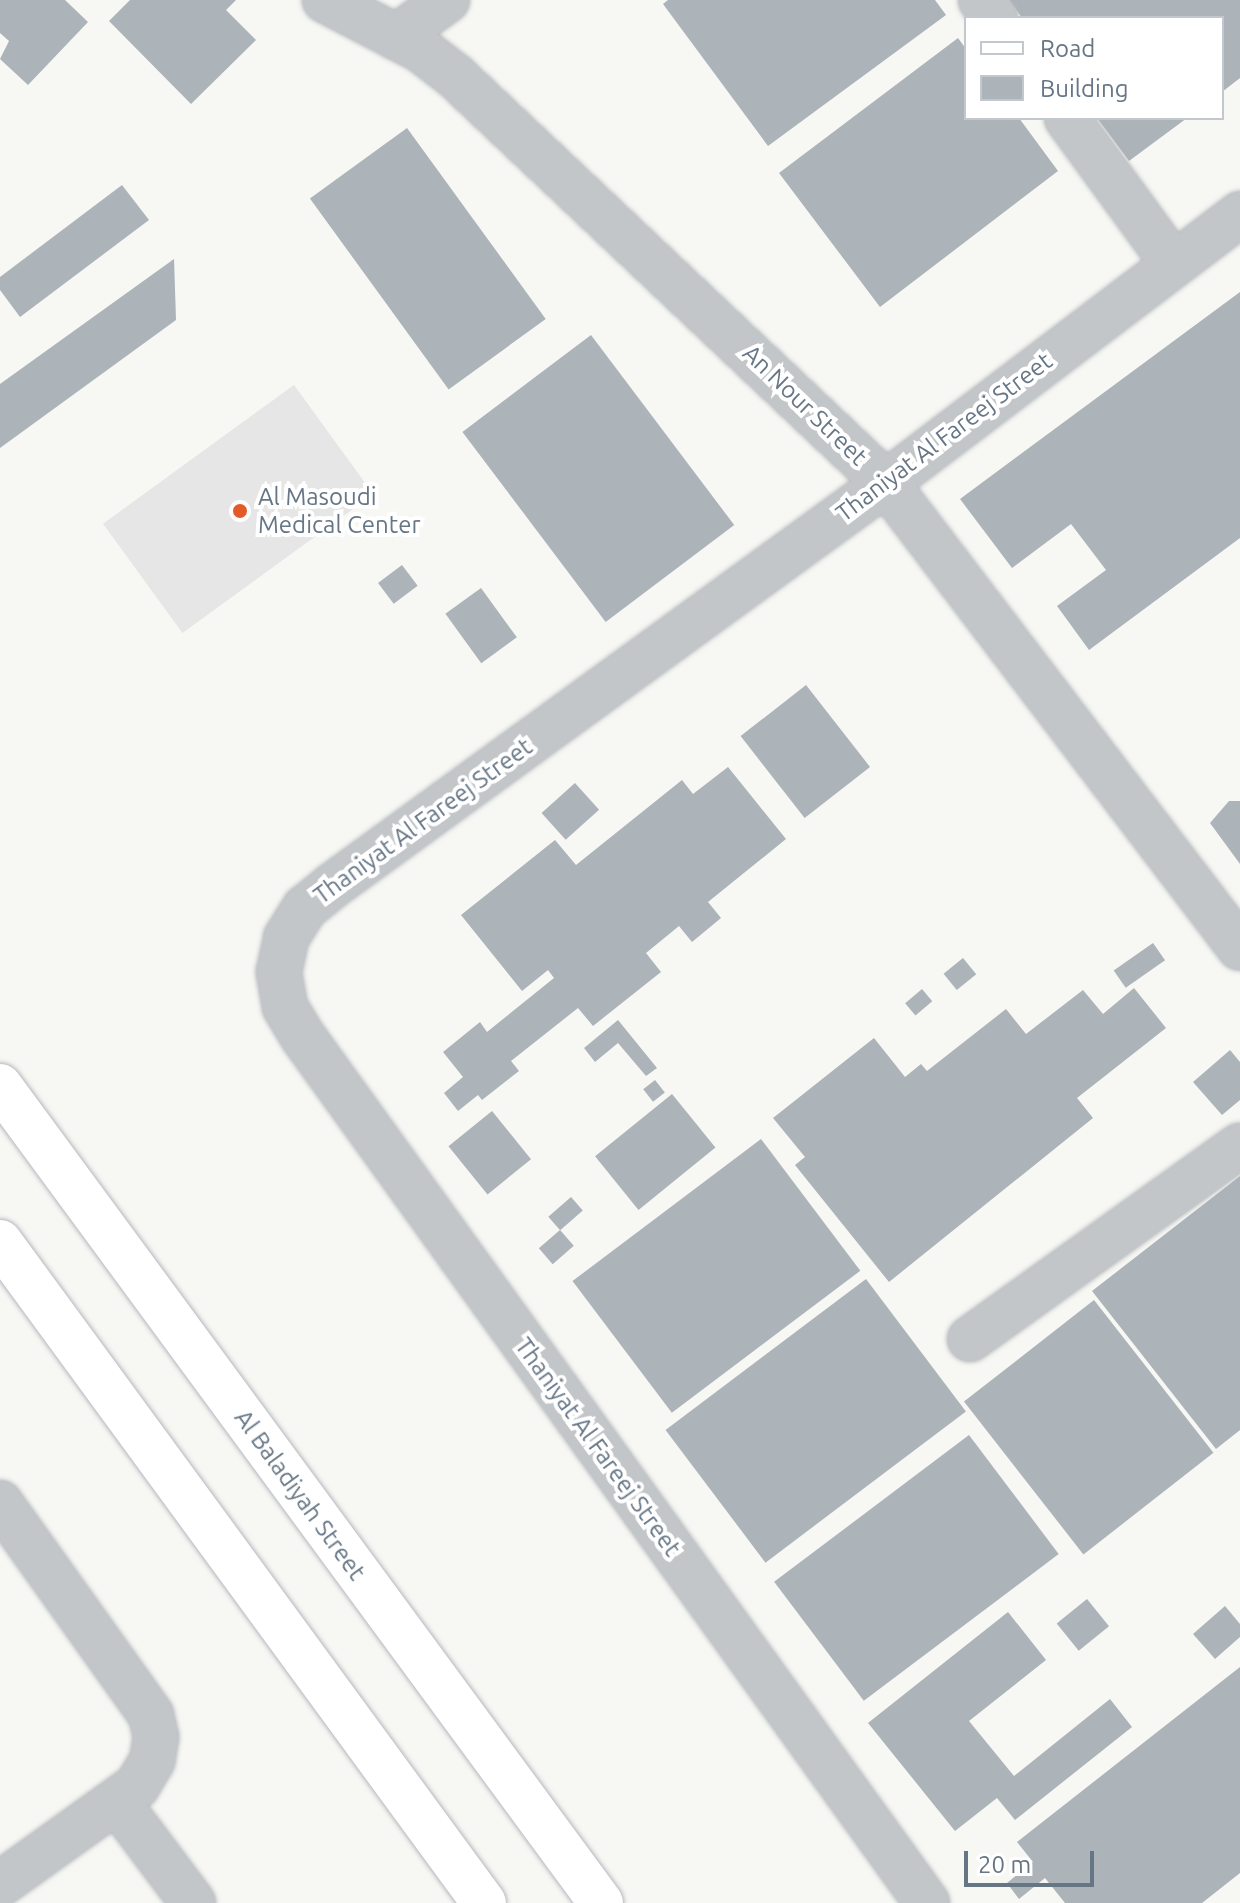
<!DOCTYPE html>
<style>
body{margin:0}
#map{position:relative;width:1240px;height:1903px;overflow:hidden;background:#f7f7f4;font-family:Ubuntu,sans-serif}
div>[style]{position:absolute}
.built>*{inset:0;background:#e5e6e5;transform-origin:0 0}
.building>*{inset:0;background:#acb3b9;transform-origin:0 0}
.roads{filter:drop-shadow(0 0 2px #b5b9bd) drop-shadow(0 0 2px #b5b9bd)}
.minor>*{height:44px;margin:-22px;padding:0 22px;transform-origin:22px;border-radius:22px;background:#c2c6c9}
.major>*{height:44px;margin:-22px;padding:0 22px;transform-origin:22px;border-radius:22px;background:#fff}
.dots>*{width:22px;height:22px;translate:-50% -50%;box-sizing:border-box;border:4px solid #fff;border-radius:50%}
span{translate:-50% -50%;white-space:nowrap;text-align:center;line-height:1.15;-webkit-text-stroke:8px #fff;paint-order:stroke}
.street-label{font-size:24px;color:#667685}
.poi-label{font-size:24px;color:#667685}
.left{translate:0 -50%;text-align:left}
.legend{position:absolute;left:964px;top:16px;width:260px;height:104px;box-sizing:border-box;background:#fff;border:2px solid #c2c8ce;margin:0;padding:10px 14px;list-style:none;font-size:24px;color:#667685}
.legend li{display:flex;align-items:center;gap:16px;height:40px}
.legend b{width:40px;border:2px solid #c2c8ce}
.scale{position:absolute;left:964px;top:1851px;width:130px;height:36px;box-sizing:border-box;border:4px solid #667685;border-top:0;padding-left:10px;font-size:24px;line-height:28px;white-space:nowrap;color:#667685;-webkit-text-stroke:6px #fff;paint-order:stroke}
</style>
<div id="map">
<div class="built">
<i style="left:294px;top:385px;width:135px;height:236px;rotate:54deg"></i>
</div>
<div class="building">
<i style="clip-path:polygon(0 0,65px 0,88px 22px,28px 85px,0 59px,9px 41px,0 33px)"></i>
<i style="clip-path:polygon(130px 0,236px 0,226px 10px,256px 40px,191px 104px,109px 21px)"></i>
<i style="clip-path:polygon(668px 0,935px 0,946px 15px,768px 146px,663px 4px)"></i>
<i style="clip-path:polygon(1009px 0,1240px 0,1240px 78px,1222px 92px,1222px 18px,1022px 18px)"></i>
<i style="clip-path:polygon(958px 38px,966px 49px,966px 118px,1019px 118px,1058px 171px,880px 307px,779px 173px)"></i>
<i style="clip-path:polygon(1097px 118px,1187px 118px,1129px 161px)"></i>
<i style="left:407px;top:128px;width:236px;height:120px;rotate:54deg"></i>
<i style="clip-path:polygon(122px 185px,149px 220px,20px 317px,0 290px,0 277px)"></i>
<i style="clip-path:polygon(174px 259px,176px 320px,0 448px,0 384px)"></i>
<i style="clip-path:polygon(1240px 292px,1240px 538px,1089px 650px,1057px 606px,1106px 570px,1071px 524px,1012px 568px,960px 499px)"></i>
<i style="left:591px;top:335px;width:238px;height:161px;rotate:53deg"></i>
<i style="left:402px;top:565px;width:26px;height:30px;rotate:53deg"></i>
<i style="left:481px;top:588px;width:61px;height:44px;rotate:54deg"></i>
<i style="left:806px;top:685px;width:104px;height:83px;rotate:52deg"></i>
<i style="clip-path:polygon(728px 767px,786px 839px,708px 902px,721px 918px,692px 942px,679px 926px,646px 953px,661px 972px,593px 1026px,578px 1008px,511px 1061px,519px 1071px,482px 1100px,478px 1095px,458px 1111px,444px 1093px,463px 1077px,443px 1052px,480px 1022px,487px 1032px,554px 978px,548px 970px,522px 991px,461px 915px,555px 840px,576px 865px,682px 780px,693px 794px)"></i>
<i style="left:575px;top:783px;width:36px;height:45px;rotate:48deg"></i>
<i style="clip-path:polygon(1229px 801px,1240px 801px,1240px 864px,1210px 823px)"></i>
<i style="left:1153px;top:943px;width:21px;height:48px;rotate:55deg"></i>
<i style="left:963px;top:958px;width:21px;height:25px;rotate:51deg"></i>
<i style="clip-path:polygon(1134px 988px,1166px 1028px,1077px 1098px,1093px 1118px,889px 1282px,795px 1165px,805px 1157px,773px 1118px,874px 1038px,905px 1077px,921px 1064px,927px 1071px,1006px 1009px,1026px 1034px,1083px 990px,1103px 1014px)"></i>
<i style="left:922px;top:989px;width:16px;height:22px;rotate:50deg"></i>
<i style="clip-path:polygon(618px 1020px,657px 1068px,646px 1076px,618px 1043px,595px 1062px,584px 1048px)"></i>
<i style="clip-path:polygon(1230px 1050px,1240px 1062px,1240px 1100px,1222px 1115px,1193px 1082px)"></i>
<i style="left:655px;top:1080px;width:16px;height:15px;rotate:52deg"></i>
<i style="left:672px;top:1094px;width:69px;height:99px;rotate:51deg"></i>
<i style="left:492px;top:1111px;width:62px;height:56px;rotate:51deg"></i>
<i style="left:761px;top:1139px;width:165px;height:236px;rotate:53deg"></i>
<i style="clip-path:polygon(1240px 1176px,1240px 1430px,1216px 1449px,1092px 1291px)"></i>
<i style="left:571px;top:1197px;width:18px;height:30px;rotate:49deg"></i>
<i style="left:560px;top:1230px;width:21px;height:28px;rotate:49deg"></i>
<i style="left:866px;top:1279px;width:166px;height:251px;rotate:53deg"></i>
<i style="left:1094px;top:1300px;width:194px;height:165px;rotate:52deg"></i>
<i style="left:969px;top:1435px;width:149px;height:244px;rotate:53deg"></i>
<i style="left:1087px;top:1599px;width:35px;height:39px;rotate:51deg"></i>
<i style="clip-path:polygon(1225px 1606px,1240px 1624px,1240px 1637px,1215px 1659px,1193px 1634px)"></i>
<i style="clip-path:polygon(1008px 1612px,1046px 1660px,969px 1721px,1014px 1776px,1110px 1699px,1132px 1727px,1015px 1820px,997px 1798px,955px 1831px,868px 1723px)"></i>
<i style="clip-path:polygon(1240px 1667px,1240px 1873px,1202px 1903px,1065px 1903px,1045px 1878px,1019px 1899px,1007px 1883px,1033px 1862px,1017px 1842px)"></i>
</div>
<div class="roads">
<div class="minor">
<i style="left:325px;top:0;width:107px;rotate:27.3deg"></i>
<i style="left:420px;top:49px;width:44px;rotate:37.6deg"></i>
<i style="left:455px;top:76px;width:593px;rotate:43.36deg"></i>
<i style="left:886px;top:483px;width:584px;rotate:52.72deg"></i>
<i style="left:981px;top:0;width:23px;rotate:52deg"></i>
<i style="left:396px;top:37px;width:63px;rotate:-36deg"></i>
<i style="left:1067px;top:118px;width:178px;rotate:53.9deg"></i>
<i style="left:970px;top:1339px;width:332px;rotate:-35.6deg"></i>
<i style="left:0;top:1503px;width:260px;rotate:54.5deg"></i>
<i style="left:151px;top:1715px;width:23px;rotate:77deg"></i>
<i style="left:156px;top:1737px;width:24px;rotate:99deg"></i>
<i style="left:152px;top:1761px;width:29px;rotate:121deg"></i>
<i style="left:137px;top:1786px;width:168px;rotate:144.4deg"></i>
<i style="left:118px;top:1803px;width:125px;rotate:53.1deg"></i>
<i style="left:927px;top:1903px;width:1067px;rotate:-125.77deg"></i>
<i style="left:303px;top:1037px;width:35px;rotate:-121deg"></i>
<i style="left:285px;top:1007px;width:36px;rotate:-100deg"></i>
<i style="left:279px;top:972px;width:35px;rotate:-78deg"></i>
<i style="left:286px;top:938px;width:36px;rotate:-58deg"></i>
<i style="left:305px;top:908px;width:35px;rotate:-39deg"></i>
<i style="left:332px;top:886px;width:685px;rotate:-36.03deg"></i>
<i style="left:886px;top:483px;width:445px;rotate:-37.2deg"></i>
</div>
<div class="major">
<i style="left:0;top:1086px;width:1014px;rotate:53.66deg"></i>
<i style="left:0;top:1242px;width:819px;rotate:53.79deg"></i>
</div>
</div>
<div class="dots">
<i style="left:240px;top:511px;background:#e25b28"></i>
</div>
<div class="street-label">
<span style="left:805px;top:405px;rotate:44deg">An Nour Street</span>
<span style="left:944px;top:437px;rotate:-37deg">Thaniyat Al Fareej Street</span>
<span style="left:423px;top:821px;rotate:-36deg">Thaniyat Al Fareej Street</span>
<span style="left:598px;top:1447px;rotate:54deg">Thaniyat Al Fareej Street</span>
<span style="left:300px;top:1495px;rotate:54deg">Al Baladiyah Street</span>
</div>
<div class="poi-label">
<span class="left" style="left:258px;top:511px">Al Masoudi<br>Medical Center</span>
</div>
<ul class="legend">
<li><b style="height:10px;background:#fff"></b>Road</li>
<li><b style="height:22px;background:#acb3b9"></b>Building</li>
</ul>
<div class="scale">20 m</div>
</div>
